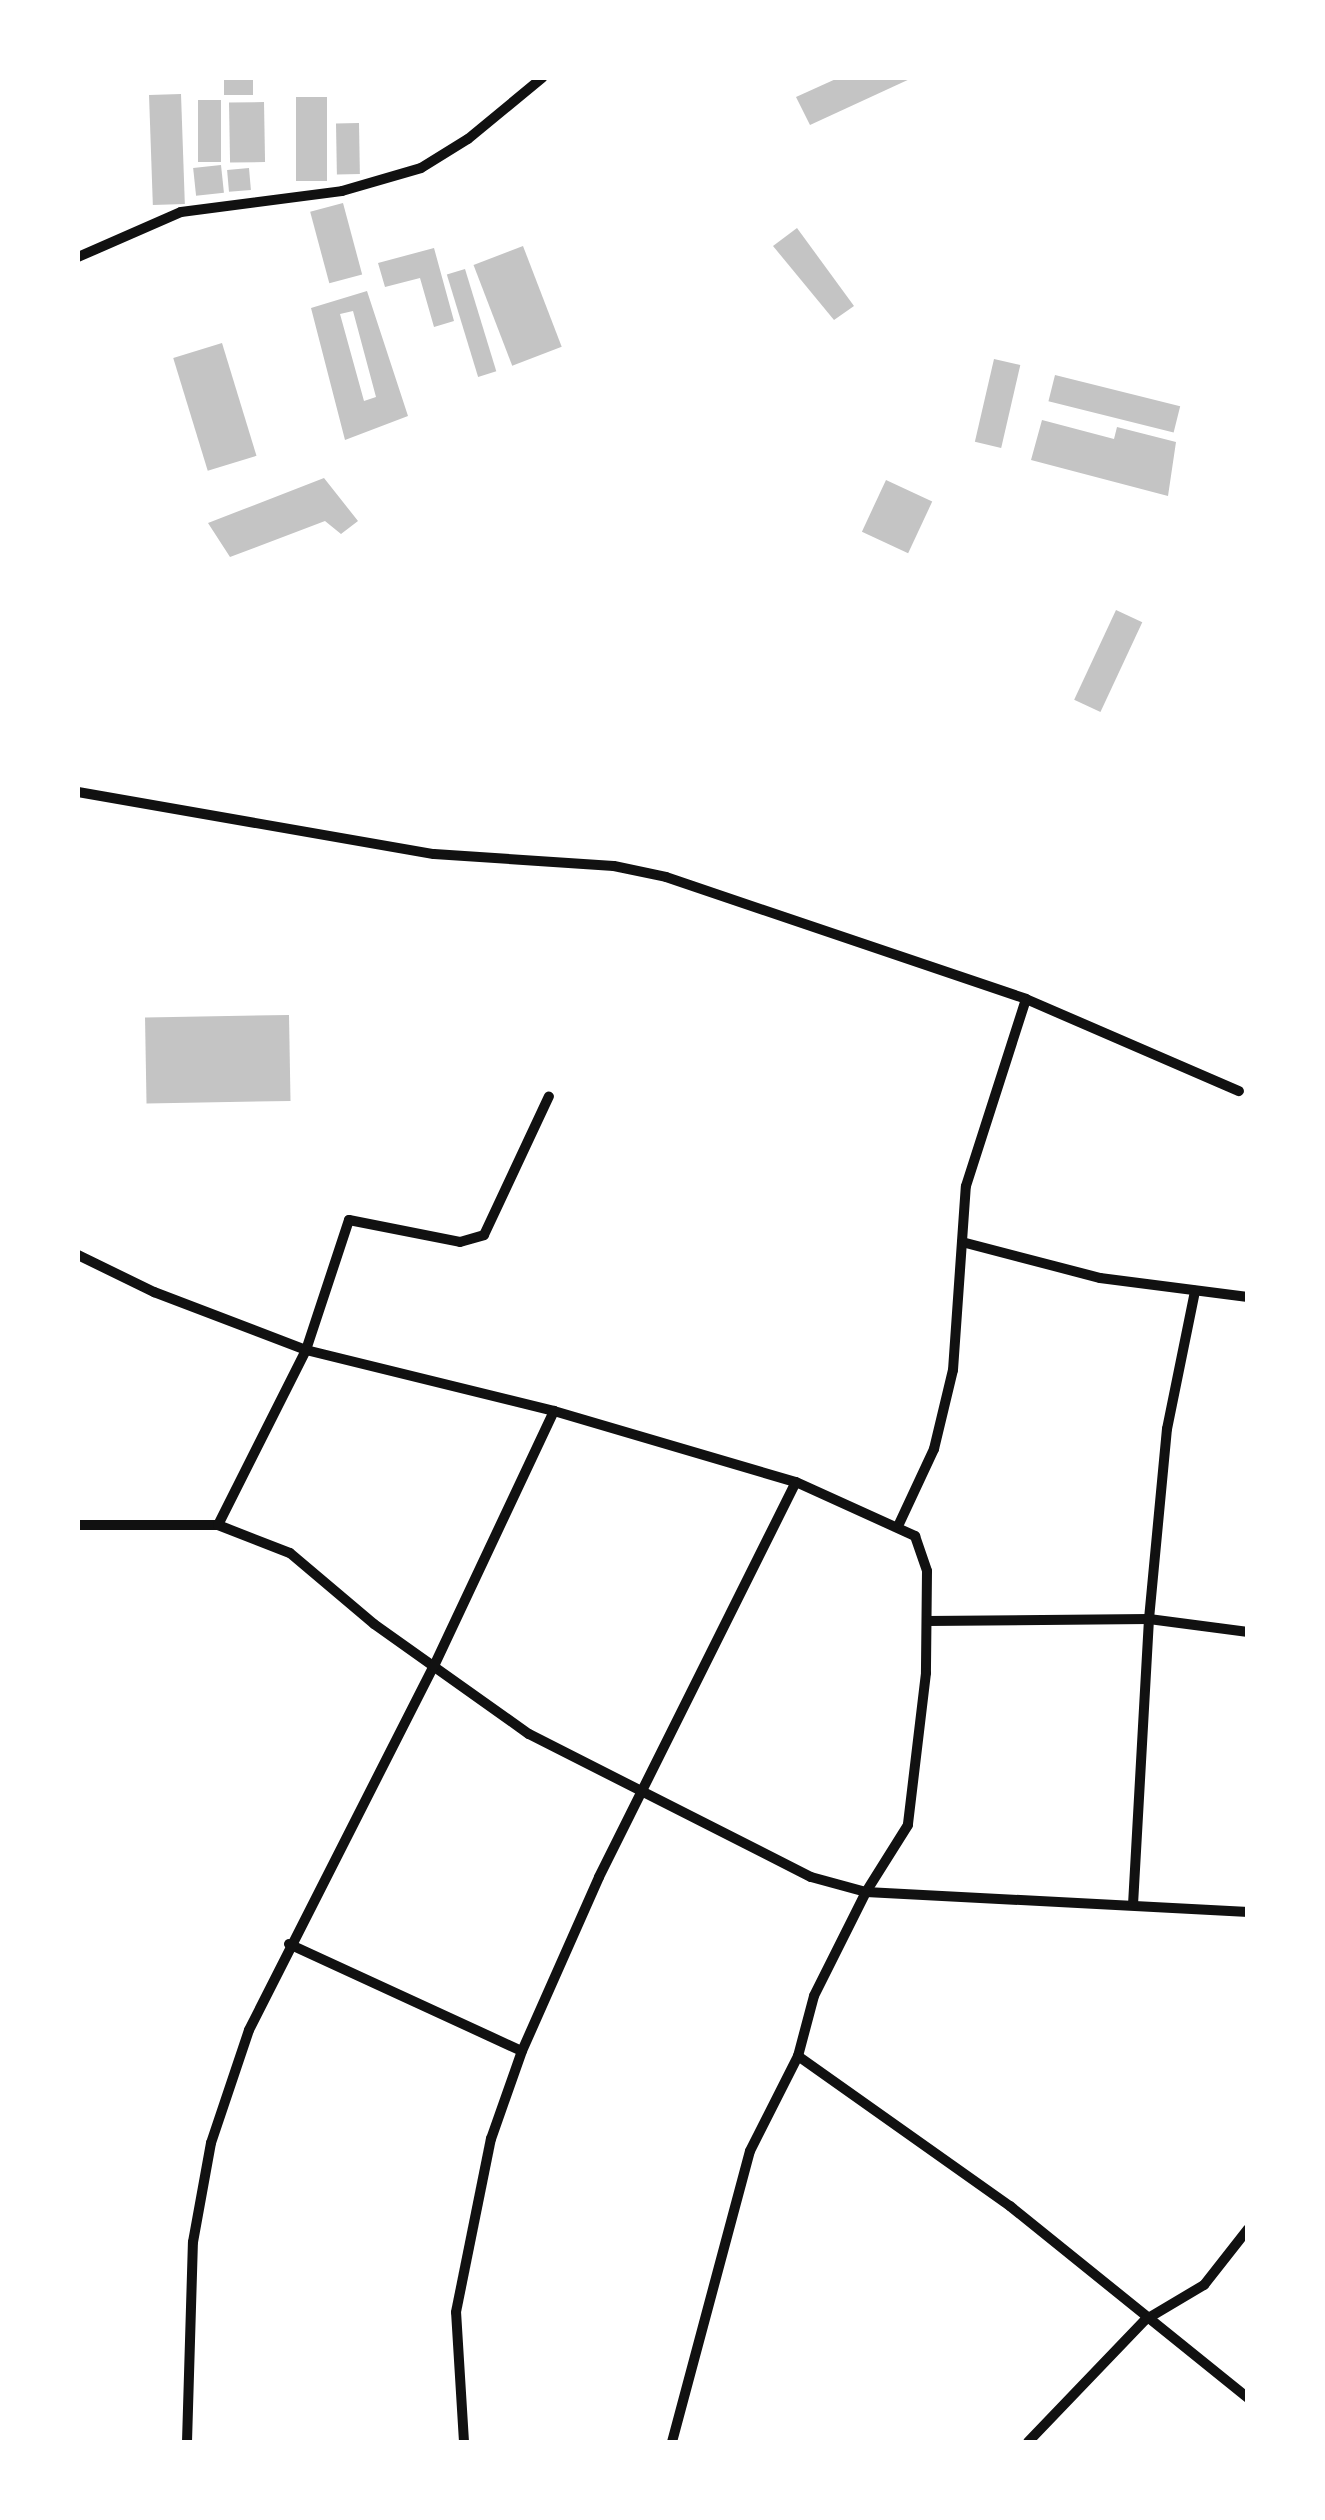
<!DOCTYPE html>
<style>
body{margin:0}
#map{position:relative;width:1325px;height:2520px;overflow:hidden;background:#fff;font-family:Barlow,sans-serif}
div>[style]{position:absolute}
.building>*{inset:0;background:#c4c4c4;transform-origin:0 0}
.minor>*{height:10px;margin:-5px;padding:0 5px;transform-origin:5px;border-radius:5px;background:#111}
span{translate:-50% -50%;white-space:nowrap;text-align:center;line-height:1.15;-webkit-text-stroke:9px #fff;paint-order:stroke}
.frame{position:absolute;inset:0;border:80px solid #fff;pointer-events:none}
</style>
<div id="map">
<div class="building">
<i style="left:224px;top:78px;width:29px;height:17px"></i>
<i style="clip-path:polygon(838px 78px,912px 78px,810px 125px,796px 97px)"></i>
<i style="left:181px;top:94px;width:110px;height:32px;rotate:88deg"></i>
<i style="left:296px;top:97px;width:31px;height:84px"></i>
<i style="left:198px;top:100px;width:23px;height:62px"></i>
<i style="left:264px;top:102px;width:60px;height:35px;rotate:89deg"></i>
<i style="left:359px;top:123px;width:51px;height:23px;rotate:89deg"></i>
<i style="left:221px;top:165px;width:28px;height:28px;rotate:84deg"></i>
<i style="left:249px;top:168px;width:22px;height:22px;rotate:85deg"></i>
<i style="left:343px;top:203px;width:74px;height:34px;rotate:75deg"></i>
<i style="clip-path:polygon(797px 228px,854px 306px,834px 320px,773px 246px)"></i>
<i style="left:523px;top:246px;width:108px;height:53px;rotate:69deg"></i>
<i style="clip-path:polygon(434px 248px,454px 321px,434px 327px,420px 278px,385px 287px,378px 263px)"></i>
<i style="left:465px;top:269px;width:107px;height:19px;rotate:73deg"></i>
<i style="clip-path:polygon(evenodd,367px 291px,408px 416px,345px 440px,311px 308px,367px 291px,353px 311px,376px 397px,364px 401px,340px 314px,353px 311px)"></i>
<i style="left:222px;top:343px;width:118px;height:51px;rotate:73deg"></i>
<i style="left:994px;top:359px;width:27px;height:85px;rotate:13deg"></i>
<i style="left:1055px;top:375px;width:129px;height:27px;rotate:14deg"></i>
<i style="clip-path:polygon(1042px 420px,1114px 439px,1117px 427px,1176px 442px,1168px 496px,1031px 460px)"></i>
<i style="clip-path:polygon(324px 478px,358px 521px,341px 534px,325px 521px,230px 557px,208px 523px)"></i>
<i style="left:886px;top:480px;width:51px;height:57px;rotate:25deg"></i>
<i style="left:1116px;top:610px;width:29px;height:99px;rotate:25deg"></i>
<i style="left:289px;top:1015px;width:86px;height:144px;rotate:89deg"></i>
</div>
<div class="minor">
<i style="left:78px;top:257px;width:112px;rotate:-23.6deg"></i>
<i style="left:181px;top:212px;width:162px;rotate:-7.4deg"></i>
<i style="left:342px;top:191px;width:82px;rotate:-16.2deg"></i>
<i style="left:421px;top:168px;width:55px;rotate:-31.7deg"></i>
<i style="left:468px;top:139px;width:96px;rotate:-39.5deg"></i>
<i style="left:78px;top:792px;width:361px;rotate:9.9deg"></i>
<i style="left:434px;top:854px;width:180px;rotate:3.8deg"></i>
<i style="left:614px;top:866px;width:53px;rotate:11.9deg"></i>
<i style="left:666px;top:877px;width:380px;rotate:18.7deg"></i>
<i style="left:1026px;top:999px;width:232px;rotate:23.4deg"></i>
<i style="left:962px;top:1242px;width:143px;rotate:14.6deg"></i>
<i style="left:1100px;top:1278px;width:149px;rotate:7.3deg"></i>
<i style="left:78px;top:1255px;width:85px;rotate:26deg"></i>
<i style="left:154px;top:1292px;width:163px;rotate:20.9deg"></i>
<i style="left:306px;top:1350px;width:255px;rotate:13.8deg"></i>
<i style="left:554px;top:1411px;width:252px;rotate:16.4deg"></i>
<i style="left:796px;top:1482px;width:131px;rotate:24.4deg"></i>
<i style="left:915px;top:1536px;width:37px;rotate:71deg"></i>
<i style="left:927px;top:1571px;width:102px;rotate:90.6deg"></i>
<i style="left:926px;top:1673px;width:153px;rotate:96.8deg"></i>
<i style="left:908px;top:1825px;width:79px;rotate:122.1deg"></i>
<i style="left:866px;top:1892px;width:383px;rotate:3deg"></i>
<i style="left:899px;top:1524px;width:83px;rotate:-65deg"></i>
<i style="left:934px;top:1449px;width:81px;rotate:-76.5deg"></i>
<i style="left:953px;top:1370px;width:184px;rotate:-86deg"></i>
<i style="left:966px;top:1186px;width:196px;rotate:-72.2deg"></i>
<i style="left:78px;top:1525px;width:140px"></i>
<i style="left:218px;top:1525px;width:77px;rotate:21.3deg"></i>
<i style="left:290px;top:1553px;width:110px;rotate:40.2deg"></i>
<i style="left:374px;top:1624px;width:190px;rotate:35.4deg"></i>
<i style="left:529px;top:1734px;width:316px;rotate:26.9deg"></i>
<i style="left:811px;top:1877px;width:57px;rotate:15.3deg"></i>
<i style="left:866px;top:1892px;width:116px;rotate:116.6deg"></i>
<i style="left:814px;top:1996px;width:62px;rotate:104.9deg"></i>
<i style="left:798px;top:2056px;width:260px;rotate:35.3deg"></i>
<i style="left:1010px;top:2206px;width:306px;rotate:38.9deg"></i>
<i style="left:218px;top:1525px;width:196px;rotate:-63.3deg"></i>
<i style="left:306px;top:1350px;width:137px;rotate:-71.7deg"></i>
<i style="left:349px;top:1220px;width:113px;rotate:11.2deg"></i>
<i style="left:460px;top:1242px;width:25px;rotate:-16deg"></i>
<i style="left:484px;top:1235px;width:153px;rotate:-64.9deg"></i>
<i style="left:927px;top:1621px;width:222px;rotate:-0.5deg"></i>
<i style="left:1149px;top:1619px;width:100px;rotate:7.5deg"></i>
<i style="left:1133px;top:1905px;width:286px;rotate:-86.8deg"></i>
<i style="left:1149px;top:1619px;width:191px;rotate:-84.6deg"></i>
<i style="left:1167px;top:1429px;width:141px;rotate:-78.5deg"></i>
<i style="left:289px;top:1944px;width:256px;rotate:24.7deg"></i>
<i style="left:187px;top:2442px;width:200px;rotate:-88.3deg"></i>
<i style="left:193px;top:2242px;width:101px;rotate:-79.7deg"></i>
<i style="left:211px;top:2143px;width:119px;rotate:-71.4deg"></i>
<i style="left:249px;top:2030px;width:408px;rotate:-63.1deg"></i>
<i style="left:434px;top:1666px;width:282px;rotate:-64.8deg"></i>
<i style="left:464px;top:2442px;width:130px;rotate:-93.5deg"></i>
<i style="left:456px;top:2312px;width:177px;rotate:-78.6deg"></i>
<i style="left:491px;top:2139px;width:93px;rotate:-70.6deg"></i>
<i style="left:522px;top:2051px;width:190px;rotate:-66.1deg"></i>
<i style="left:599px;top:1877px;width:441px;rotate:-63.5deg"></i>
<i style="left:672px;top:2442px;width:301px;rotate:-75deg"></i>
<i style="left:750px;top:2151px;width:106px;rotate:-63.2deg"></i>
<i style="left:1028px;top:2442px;width:169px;rotate:-46.2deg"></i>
<i style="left:1145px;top:2320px;width:69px;rotate:-30.7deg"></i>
<i style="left:1204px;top:2285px;width:71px;rotate:-51.8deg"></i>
</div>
<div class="frame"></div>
</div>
